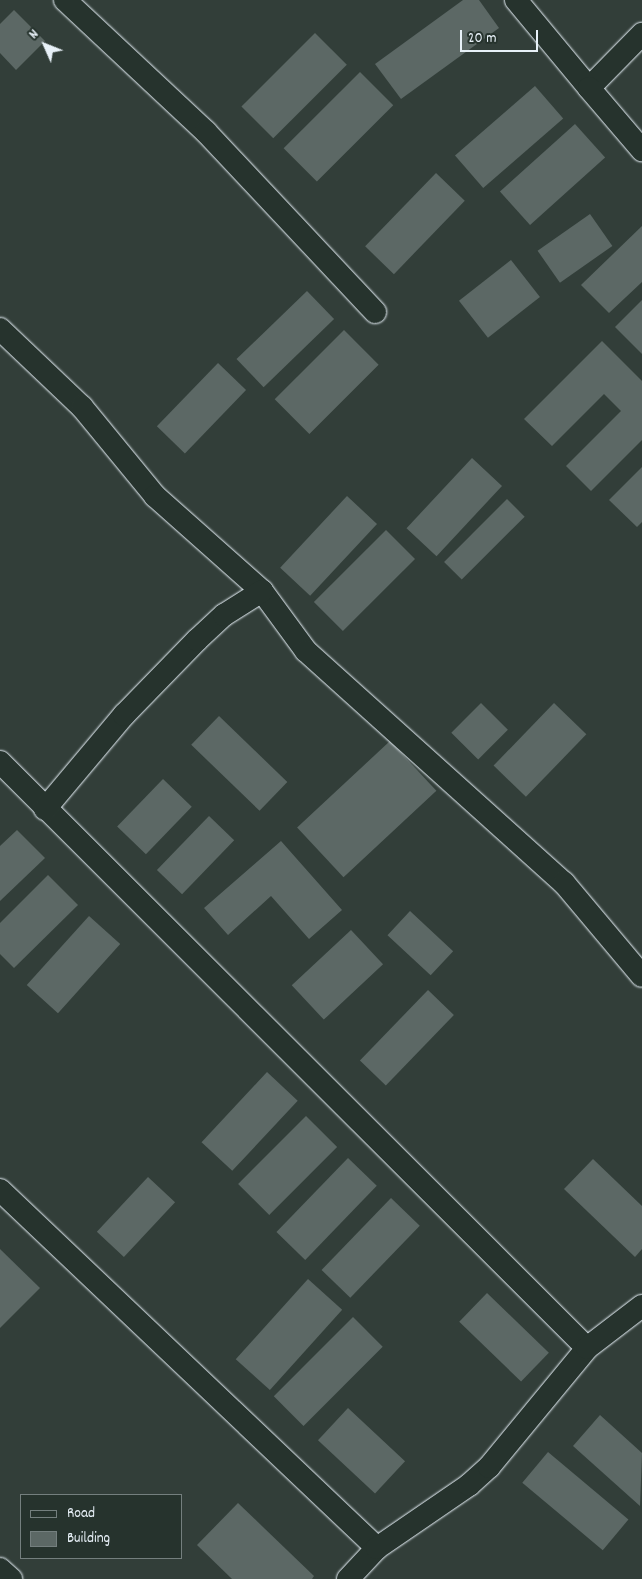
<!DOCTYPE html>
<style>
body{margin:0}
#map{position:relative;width:642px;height:1579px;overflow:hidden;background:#323e39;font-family:Dekko,sans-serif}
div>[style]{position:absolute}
.building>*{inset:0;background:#5c6865;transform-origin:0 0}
.roads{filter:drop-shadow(0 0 1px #e8f1f8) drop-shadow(0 0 1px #e8f1f8)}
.street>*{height:22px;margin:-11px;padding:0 11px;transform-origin:11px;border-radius:11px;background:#26332d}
span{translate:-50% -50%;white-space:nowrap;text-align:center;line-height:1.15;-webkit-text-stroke:4px #26332d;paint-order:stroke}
.legend{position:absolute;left:20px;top:1494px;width:162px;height:65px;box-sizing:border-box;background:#26332d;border:1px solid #747f7e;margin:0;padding:6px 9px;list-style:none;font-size:15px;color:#e8f1f8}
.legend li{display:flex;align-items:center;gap:10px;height:25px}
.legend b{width:25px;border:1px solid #747f7e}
.north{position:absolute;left:20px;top:20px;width:50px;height:50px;-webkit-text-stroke:4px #26332d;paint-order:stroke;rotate:314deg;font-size:14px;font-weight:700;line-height:20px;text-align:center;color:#e8f1f8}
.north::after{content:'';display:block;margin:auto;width:18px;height:22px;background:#e8f1f8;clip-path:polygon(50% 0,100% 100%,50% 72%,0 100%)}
.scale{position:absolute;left:460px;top:30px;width:78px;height:22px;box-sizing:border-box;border:2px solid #e8f1f8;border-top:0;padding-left:6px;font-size:15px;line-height:18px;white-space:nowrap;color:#e8f1f8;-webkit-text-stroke:4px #26332d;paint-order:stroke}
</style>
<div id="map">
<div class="building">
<i style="clip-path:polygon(463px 0,479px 0,499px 28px,401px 99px,375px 64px)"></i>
<i style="clip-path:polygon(14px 10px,45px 41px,16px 70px,0 53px,0 24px)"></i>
<i style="left:315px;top:33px;width:45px;height:104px;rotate:45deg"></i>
<i style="left:360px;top:72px;width:47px;height:108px;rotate:45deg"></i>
<i style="left:535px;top:86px;width:43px;height:106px;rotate:49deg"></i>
<i style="left:575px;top:124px;width:45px;height:101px;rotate:48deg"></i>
<i style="left:436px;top:173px;width:40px;height:102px;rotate:44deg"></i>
<i style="left:590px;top:214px;width:39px;height:64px;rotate:55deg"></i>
<i style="clip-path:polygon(642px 226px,642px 282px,609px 313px,581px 285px)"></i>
<i style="left:511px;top:260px;width:47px;height:66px;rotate:52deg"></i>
<i style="left:307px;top:291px;width:39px;height:98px;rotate:46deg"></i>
<i style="clip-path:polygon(642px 300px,642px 354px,615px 327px)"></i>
<i style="left:344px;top:330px;width:49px;height:98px;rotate:45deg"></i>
<i style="clip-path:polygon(602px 341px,642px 381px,642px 440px,591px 491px,566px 466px,621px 411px,604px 394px,552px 446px,524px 419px)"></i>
<i style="left:218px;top:363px;width:39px;height:88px;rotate:44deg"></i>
<i style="left:472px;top:458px;width:41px;height:96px;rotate:43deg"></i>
<i style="clip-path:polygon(642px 467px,642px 522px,637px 527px,609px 500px)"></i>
<i style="left:347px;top:496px;width:41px;height:98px;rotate:43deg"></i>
<i style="left:507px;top:499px;width:25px;height:89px;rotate:45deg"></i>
<i style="left:386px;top:530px;width:41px;height:102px;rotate:45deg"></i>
<i style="left:481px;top:703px;width:38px;height:42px;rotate:45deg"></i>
<i style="left:554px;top:703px;width:45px;height:87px;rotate:44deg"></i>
<i style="left:219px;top:716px;width:95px;height:40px;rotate:44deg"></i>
<i style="left:390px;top:741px;width:68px;height:127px;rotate:47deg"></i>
<i style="left:163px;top:779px;width:40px;height:66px;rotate:44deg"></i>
<i style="left:209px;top:816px;width:35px;height:75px;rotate:44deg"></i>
<i style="clip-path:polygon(17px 830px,45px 858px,0 901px,0 846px)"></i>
<i style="clip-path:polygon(281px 841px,342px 910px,309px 939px,271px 896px,228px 935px,204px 908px)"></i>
<i style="clip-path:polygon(48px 875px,78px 905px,14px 968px,0 954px,0 923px)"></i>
<i style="left:410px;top:911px;width:59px;height:33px;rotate:43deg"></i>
<i style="left:89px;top:916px;width:42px;height:93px;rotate:42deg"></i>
<i style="left:351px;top:930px;width:47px;height:81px;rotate:47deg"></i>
<i style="left:428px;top:990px;width:36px;height:98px;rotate:44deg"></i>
<i style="left:267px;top:1072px;width:42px;height:96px;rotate:43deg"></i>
<i style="left:306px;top:1116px;width:44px;height:96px;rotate:45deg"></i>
<i style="left:348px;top:1158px;width:40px;height:103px;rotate:44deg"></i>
<i style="clip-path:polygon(593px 1159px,642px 1206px,642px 1249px,635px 1257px,564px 1189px)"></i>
<i style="left:148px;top:1177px;width:37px;height:75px;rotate:43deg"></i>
<i style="left:391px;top:1198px;width:40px;height:100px;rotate:44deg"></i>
<i style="clip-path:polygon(0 1249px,40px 1288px,0 1328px)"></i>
<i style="left:308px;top:1279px;width:46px;height:108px;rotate:42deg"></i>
<i style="left:487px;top:1293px;width:86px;height:40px;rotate:44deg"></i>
<i style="left:353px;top:1317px;width:42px;height:112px;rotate:45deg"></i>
<i style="left:348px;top:1408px;width:78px;height:44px;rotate:43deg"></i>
<i style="clip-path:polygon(600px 1415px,642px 1453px,640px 1506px,573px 1446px)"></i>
<i style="left:548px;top:1452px;width:105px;height:40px;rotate:40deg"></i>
<i style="clip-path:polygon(238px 1503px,314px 1576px,312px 1579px,232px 1579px,197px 1545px)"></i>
</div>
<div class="roads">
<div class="street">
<i style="left:65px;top:0;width:193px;rotate:43.1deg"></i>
<i style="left:206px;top:132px;width:247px;rotate:46.8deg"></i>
<i style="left:516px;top:0;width:114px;rotate:50.3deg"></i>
<i style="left:589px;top:88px;width:76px;rotate:-45.5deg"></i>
<i style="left:589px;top:88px;width:82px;rotate:49.5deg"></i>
<i style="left:0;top:329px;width:113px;rotate:43.6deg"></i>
<i style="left:82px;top:407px;width:115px;rotate:50.6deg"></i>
<i style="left:155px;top:496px;width:143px;rotate:41.6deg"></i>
<i style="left:262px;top:591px;width:74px;rotate:53.7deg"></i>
<i style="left:306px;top:651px;width:347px;rotate:42deg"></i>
<i style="left:564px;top:883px;width:121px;rotate:50deg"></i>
<i style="left:0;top:762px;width:829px;rotate:44.95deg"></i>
<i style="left:45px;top:809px;width:123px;rotate:-50deg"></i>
<i style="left:124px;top:715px;width:105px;rotate:-45.8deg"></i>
<i style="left:197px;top:640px;width:37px;rotate:-43deg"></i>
<i style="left:224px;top:615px;width:45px;rotate:-32.3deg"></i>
<i style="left:0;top:1190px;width:520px;rotate:43.52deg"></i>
<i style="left:0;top:1569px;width:15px;rotate:42deg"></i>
<i style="left:348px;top:1579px;width:42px;rotate:-46.9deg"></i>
<i style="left:377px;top:1548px;width:112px;rotate:-34.4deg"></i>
<i style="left:469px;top:1485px;width:27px;rotate:-42deg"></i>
<i style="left:489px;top:1467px;width:154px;rotate:-50.5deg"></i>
<i style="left:587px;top:1348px;width:69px;rotate:-37.4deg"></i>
</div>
</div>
<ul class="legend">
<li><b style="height:6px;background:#26332d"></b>Road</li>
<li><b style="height:14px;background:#5c6865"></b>Building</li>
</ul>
<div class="north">N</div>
<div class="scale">20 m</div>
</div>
